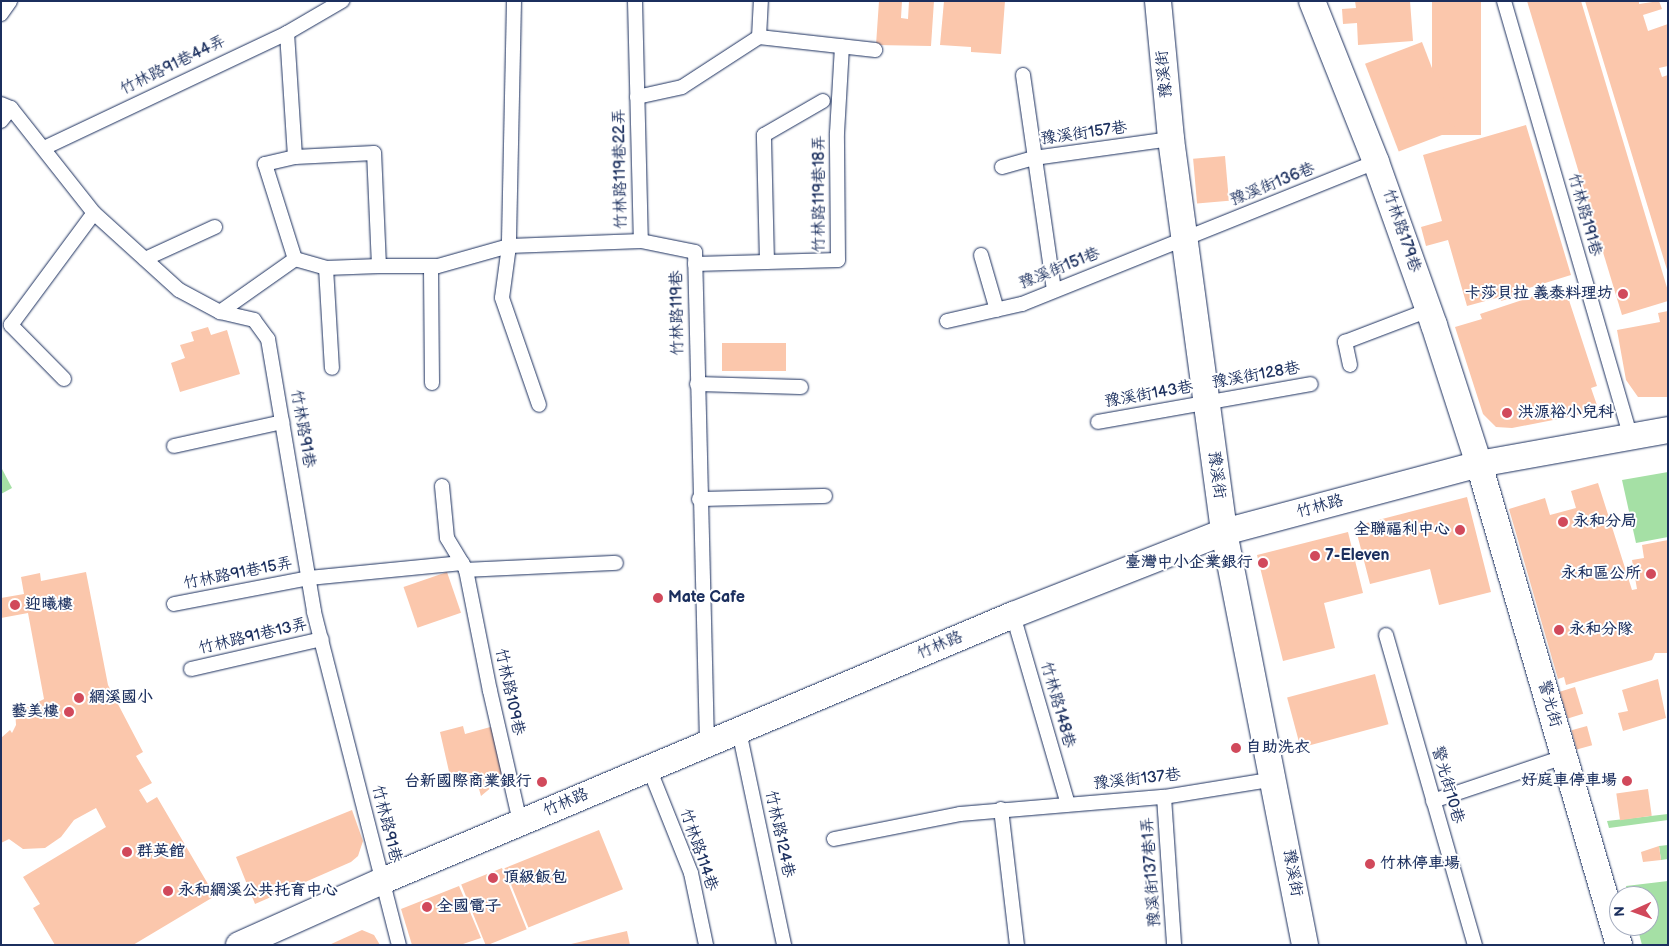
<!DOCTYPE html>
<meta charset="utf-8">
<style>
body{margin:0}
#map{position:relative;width:1669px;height:946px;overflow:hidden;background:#fff;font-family:"Balsamiq Sans","LXGW WenKai TC",sans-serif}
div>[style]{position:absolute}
.green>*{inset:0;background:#a5e0a5}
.building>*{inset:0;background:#fbc7ac;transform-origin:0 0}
.roads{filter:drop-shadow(0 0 1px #1b2f5e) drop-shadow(0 0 1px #1b2f5e)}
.service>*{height:14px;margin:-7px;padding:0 7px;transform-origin:7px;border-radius:7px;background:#fff}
.minor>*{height:26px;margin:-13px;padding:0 13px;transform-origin:13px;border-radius:13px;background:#fff}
.dots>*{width:14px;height:14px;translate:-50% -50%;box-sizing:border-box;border:2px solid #fff;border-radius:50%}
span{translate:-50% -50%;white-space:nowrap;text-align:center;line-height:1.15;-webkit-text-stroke:4px #fff;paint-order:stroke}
.street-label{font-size:16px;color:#1b2f5e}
.poi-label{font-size:16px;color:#1b2f5e;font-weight:700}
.right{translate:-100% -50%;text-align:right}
.left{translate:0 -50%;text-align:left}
.frame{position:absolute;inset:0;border:2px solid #1b2f5e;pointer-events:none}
.north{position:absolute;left:1609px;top:886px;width:50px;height:50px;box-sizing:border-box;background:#fff;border:1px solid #a4acbf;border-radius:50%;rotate:268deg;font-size:14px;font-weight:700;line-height:20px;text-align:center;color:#1b2f5e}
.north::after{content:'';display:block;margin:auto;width:18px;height:22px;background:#d1495b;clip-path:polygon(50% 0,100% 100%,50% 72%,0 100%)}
</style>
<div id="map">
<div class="green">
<i style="clip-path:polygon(1px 467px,12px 488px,1px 494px)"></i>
<i style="clip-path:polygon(1668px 472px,1668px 537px,1636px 543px,1622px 480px)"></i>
<i style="clip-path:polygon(1668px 814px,1668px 820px,1609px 828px,1607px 821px)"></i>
<i style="clip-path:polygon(1668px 845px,1668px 859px,1661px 860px,1659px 846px)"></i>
<i style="clip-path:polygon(1668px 881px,1668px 945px,1642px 945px,1637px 926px,1649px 926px,1649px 896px,1628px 896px,1626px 886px)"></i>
</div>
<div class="building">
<i style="clip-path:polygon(879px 1px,902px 1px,901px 18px,908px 19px,909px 1px,934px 1px,931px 46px,876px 45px)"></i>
<i style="clip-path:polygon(944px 1px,1005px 1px,1001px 54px,971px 52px,971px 47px,940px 45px)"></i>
<i style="clip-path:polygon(1355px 1px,1410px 1px,1413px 41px,1358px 45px,1357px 23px,1343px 24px,1342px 9px,1356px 8px)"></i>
<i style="left:1432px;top:1px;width:49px;height:134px"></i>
<i style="clip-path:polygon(1527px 1px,1581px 1px,1668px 291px,1668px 301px,1622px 315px)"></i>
<i style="clip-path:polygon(1585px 1px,1639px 1px,1639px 4px,1659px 1px,1662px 9px,1643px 15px,1648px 31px,1668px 24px,1668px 66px,1659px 68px,1662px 77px,1668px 75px,1668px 273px)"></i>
<i style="left:1422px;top:42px;width:94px;height:61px;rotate:69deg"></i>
<i style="clip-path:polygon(1526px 125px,1571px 275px,1513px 293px,1514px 297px,1501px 301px,1500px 297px,1467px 306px,1448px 240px,1426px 246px,1421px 227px,1442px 221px,1423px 155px)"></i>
<i style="left:1225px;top:156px;width:45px;height:32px;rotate:85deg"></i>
<i style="clip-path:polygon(1566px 291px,1597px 386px,1591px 388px,1599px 411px,1512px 428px,1496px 427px,1483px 414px,1455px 327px,1482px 319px,1480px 314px,1537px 295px)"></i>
<i style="clip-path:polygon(1668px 311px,1668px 397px,1638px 397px,1626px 380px,1617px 330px,1660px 322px,1658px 313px)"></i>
<i style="clip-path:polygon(208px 327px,211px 335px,227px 330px,240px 374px,180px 392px,171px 363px,185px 358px,180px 345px,194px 341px,191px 332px)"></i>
<i style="left:722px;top:343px;width:64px;height:28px"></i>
<i style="clip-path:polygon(1598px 483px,1632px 590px,1637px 589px,1632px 560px,1644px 558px,1642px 545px,1668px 540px,1668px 653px,1655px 653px,1652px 660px,1566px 685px,1564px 677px,1558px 679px,1509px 509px,1545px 498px,1550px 515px,1576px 508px,1571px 491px)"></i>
<i style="clip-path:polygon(1467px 497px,1491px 592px,1439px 605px,1430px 569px,1370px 584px,1355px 526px)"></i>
<i style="clip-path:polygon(1348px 532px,1363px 593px,1324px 603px,1335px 648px,1283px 661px,1257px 555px)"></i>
<i style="clip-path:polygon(86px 572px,108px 685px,143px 752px,136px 756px,152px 783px,139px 790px,147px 803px,157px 797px,215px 896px,133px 945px,55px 945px,33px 908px,40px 904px,23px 877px,106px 827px,96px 808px,74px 820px,61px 837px,45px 848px,23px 849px,9px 839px,1px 843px,1px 738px,10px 730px,12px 733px,16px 725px,15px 709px,29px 707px,44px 699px,28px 613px,1px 618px,1px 598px,24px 594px,21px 577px,40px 573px,41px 581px)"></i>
<i style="left:447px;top:572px;width:43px;height:46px;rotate:71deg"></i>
<i style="left:1375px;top:674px;width:52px;height:91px;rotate:75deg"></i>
<i style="clip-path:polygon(1658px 679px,1666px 718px,1623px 731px,1618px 713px,1628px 711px,1622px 690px)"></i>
<i style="left:1575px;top:687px;width:28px;height:16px;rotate:73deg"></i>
<i style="clip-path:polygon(463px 726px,465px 734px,494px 726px,502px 770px,499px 781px,481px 796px,477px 782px,453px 789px,440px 732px)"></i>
<i style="left:1587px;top:726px;width:20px;height:16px;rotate:75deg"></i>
<i style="left:1648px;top:789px;width:27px;height:32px;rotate:82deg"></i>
<i style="clip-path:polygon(352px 810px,363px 841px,358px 856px,351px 862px,255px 904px,236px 857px)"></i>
<i style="left:599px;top:830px;width:64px;height:102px;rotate:68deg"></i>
<i style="clip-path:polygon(1659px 846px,1661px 860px,1643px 862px,1641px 852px)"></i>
<i style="left:502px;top:868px;width:66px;height:44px;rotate:68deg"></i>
<i style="clip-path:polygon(459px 886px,481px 938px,460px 945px,412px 945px,401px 909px)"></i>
<i style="clip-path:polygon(362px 930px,374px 935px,380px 945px,329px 945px)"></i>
<i style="clip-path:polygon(627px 931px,630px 945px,571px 945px,571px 944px)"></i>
</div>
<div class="roads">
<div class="service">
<i style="left:514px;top:1px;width:245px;rotate:91.2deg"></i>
<i style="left:509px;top:246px;width:132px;rotate:-2.2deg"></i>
<i style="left:641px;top:241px;width:55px;rotate:11.5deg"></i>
<i style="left:695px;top:252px;width:492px;rotate:88.6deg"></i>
<i style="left:635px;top:1px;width:240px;rotate:88.6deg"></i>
<i style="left:1504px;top:1px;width:455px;rotate:73.8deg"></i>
<i style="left:1px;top:14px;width:16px;rotate:-55deg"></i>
<i style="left:287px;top:33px;width:124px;rotate:86.3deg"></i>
<i style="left:759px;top:37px;width:117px;rotate:6.4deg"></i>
<i style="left:1023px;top:75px;width:217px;rotate:81.8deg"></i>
<i style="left:637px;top:97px;width:46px;rotate:-12.5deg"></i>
<i style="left:682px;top:87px;width:92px;rotate:-33deg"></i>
<i style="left:759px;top:37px;width:36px;rotate:-87deg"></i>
<i style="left:1px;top:104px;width:11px;rotate:22deg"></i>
<i style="left:11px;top:108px;width:134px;rotate:51.7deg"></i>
<i style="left:94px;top:213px;width:115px;rotate:42.2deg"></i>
<i style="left:179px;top:290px;width:47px;rotate:28.2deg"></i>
<i style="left:220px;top:312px;width:35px;rotate:13deg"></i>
<i style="left:254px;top:320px;width:24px;rotate:54deg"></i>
<i style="left:268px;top:339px;width:277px;rotate:80.4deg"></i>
<i style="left:314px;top:612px;width:344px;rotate:75.7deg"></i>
<i style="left:1px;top:121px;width:16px;rotate:-52deg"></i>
<i style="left:44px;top:148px;width:269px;rotate:-25.3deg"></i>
<i style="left:287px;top:33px;width:64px;rotate:-30.2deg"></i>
<i style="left:1002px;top:167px;width:33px;rotate:-16deg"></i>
<i style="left:1034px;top:158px;width:138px;rotate:-7.9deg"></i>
<i style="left:981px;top:255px;width:57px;rotate:73.8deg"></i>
<i style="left:145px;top:259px;width:77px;rotate:-24.6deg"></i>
<i style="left:767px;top:262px;width:127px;rotate:-91.4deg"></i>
<i style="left:764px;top:135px;width:68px;rotate:-30deg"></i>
<i style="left:695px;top:264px;width:143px;rotate:-1.6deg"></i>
<i style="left:838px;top:260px;width:127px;rotate:-90.5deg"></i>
<i style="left:837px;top:133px;width:87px;rotate:-86.7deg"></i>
<i style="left:379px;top:266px;width:58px"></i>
<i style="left:326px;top:268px;width:100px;rotate:86.6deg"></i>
<i style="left:220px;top:312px;width:92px;rotate:-35.2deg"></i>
<i style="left:295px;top:259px;width:32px;rotate:16deg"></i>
<i style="left:326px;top:268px;width:53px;rotate:-2.2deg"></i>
<i style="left:379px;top:266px;width:113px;rotate:-92.5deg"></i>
<i style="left:374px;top:153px;width:79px;rotate:177.1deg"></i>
<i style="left:295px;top:157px;width:31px;rotate:167deg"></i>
<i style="left:265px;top:164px;width:100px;rotate:72.5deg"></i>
<i style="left:947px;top:321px;width:77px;rotate:-12.8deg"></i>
<i style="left:1022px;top:304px;width:381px;rotate:-21.9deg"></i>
<i style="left:1350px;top:365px;width:24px;rotate:-102deg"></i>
<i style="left:1345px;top:342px;width:90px;rotate:-20.9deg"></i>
<i style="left:64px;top:379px;width:76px;rotate:-134.5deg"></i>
<i style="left:11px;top:325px;width:139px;rotate:-53.5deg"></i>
<i style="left:432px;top:383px;width:115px;rotate:-90.5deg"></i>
<i style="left:431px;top:268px;width:81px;rotate:-15.8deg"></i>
<i style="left:509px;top:246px;width:52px;rotate:97.7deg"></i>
<i style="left:502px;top:298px;width:113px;rotate:70.9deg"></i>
<i style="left:697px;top:384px;width:104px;rotate:1.7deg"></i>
<i style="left:1098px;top:422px;width:216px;rotate:-10.1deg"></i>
<i style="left:174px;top:446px;width:111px;rotate:-12.5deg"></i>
<i style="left:442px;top:486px;width:52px;rotate:84.5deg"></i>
<i style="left:447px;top:538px;width:37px;rotate:59deg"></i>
<i style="left:466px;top:570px;width:123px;rotate:78.8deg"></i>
<i style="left:490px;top:691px;width:134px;rotate:77.1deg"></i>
<i style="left:699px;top:499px;width:126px;rotate:-1.4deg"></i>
<i style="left:466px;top:570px;width:150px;rotate:-2.7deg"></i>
<i style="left:174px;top:604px;width:137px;rotate:-10.9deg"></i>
<i style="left:309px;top:578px;width:154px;rotate:-5.6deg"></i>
<i style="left:1013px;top:615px;width:197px;rotate:73.8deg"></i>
<i style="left:1386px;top:635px;width:323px;rotate:74deg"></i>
<i style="left:191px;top:669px;width:134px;rotate:-12.9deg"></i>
<i style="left:739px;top:731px;width:219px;rotate:78.1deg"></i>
<i style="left:649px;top:768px;width:113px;rotate:68.2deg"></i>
<i style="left:691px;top:873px;width:74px;rotate:78.2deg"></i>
<i style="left:1164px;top:797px;width:148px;rotate:86.1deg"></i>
<i style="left:1433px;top:801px;width:138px;rotate:-18.6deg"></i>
<i style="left:1001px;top:809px;width:137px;rotate:83.3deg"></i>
<i style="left:834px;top:839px;width:128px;rotate:-11.2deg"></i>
<i style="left:960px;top:814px;width:205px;rotate:-4.8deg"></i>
<i style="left:1164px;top:797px;width:112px;rotate:-9.2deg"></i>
</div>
<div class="minor">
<i style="left:1158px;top:1px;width:139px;rotate:84.6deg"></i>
<i style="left:1171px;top:139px;width:397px;rotate:82.3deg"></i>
<i style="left:1224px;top:532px;width:421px;rotate:78.9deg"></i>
<i style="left:1312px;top:1px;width:173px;rotate:68.3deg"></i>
<i style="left:1376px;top:162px;width:173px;rotate:70.4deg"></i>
<i style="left:1434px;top:325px;width:146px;rotate:72.1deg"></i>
<i style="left:1479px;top:464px;width:501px;rotate:73.77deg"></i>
<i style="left:239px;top:945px;width:157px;rotate:-24.1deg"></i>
<i style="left:382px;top:881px;width:685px;rotate:-22.86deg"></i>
<i style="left:1013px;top:615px;width:227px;rotate:-21.5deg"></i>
<i style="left:1224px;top:532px;width:264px;rotate:-14.9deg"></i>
<i style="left:1479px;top:464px;width:192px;rotate:-10.2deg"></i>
</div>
</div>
<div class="dots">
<i style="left:1623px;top:294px;background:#d1495b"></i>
<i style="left:1507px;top:413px;background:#d1495b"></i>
<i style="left:1563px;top:522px;background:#d1495b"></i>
<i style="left:1460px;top:530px;background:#d1495b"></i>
<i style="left:1315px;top:556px;background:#d1495b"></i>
<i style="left:1263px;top:563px;background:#d1495b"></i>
<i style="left:1651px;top:574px;background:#d1495b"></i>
<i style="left:658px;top:598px;background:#d1495b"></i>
<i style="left:15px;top:605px;background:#d1495b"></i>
<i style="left:1559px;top:630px;background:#d1495b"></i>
<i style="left:79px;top:698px;background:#d1495b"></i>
<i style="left:69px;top:712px;background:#d1495b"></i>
<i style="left:1236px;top:748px;background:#d1495b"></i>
<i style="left:1627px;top:781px;background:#d1495b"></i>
<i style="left:542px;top:782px;background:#d1495b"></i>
<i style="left:127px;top:852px;background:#d1495b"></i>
<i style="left:1370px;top:864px;background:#d1495b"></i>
<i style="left:493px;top:878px;background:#d1495b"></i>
<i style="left:168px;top:891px;background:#d1495b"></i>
<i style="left:427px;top:907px;background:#d1495b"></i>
</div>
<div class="street-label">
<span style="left:173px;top:66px;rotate:-26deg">竹林路91巷44弄</span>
<span style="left:1165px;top:74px;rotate:-96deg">豫溪街</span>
<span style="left:1084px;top:134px;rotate:-8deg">豫溪街157巷</span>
<span style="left:621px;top:169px;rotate:-91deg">竹林路119巷22弄</span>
<span style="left:1273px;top:185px;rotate:-22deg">豫溪街136巷</span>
<span style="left:820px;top:194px;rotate:-90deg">竹林路119巷18弄</span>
<span style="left:1584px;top:215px;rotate:74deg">竹林路191巷</span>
<span style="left:1401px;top:231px;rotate:71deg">竹林路179巷</span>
<span style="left:1060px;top:269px;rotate:-22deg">豫溪街151巷</span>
<span style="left:678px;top:313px;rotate:-91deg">竹林路119巷</span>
<span style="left:1256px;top:376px;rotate:-10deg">豫溪街128巷</span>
<span style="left:1149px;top:395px;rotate:-10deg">豫溪街143巷</span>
<span style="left:302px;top:429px;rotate:80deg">竹林路91巷</span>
<span style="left:1216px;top:475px;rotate:82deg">豫溪街</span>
<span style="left:1320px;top:507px;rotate:-15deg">竹林路</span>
<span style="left:238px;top:574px;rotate:-11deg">竹林路91巷15弄</span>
<span style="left:253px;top:637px;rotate:-13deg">竹林路91巷13弄</span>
<span style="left:940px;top:646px;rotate:-23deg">竹林路</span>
<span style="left:509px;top:692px;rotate:78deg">竹林路109巷</span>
<span style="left:1549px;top:704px;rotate:74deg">警光街</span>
<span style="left:1057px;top:705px;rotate:74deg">竹林路148巷</span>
<span style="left:1137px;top:780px;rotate:-6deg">豫溪街137巷</span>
<span style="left:1447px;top:785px;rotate:74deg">警光街10巷</span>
<span style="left:566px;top:803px;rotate:-23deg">竹林路</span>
<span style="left:386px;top:824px;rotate:76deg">竹林路91巷</span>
<span style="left:779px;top:834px;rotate:78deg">竹林路124巷</span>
<span style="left:698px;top:850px;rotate:71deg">竹林路114巷</span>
<span style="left:1152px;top:872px;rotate:-94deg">豫溪街137巷1弄</span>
<span style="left:1292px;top:873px;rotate:80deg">豫溪街</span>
</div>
<div class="poi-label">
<span class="right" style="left:1613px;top:294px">卡莎貝拉 義泰料理坊</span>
<span class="left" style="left:1518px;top:413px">洪源裕小兒科</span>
<span class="left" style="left:1573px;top:522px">永和分局</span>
<span class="right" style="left:1450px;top:530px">全聯福利中心</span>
<span class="left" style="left:1325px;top:556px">7-Eleven</span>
<span class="right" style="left:1253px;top:563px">臺灣中小企業銀行</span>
<span class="right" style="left:1641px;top:574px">永和區公所</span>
<span class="left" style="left:668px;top:598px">Mate Cafe</span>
<span class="left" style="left:25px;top:605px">迎曦樓</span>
<span class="left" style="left:1569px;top:630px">永和分隊</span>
<span class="left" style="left:89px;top:698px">網溪國小</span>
<span class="right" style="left:59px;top:712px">藝美樓</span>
<span class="left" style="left:1246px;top:748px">自助洗衣</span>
<span class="right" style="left:1617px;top:781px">好庭車停車場</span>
<span class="right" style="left:532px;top:782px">台新國際商業銀行</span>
<span class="left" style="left:137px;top:852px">群英館</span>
<span class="left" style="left:1380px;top:864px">竹林停車場</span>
<span class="left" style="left:503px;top:878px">頂級飯包</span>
<span class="left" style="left:178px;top:891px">永和網溪公共托育中心</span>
<span class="left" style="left:437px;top:907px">全國電子</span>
</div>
<div class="frame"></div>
<div class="north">N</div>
</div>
